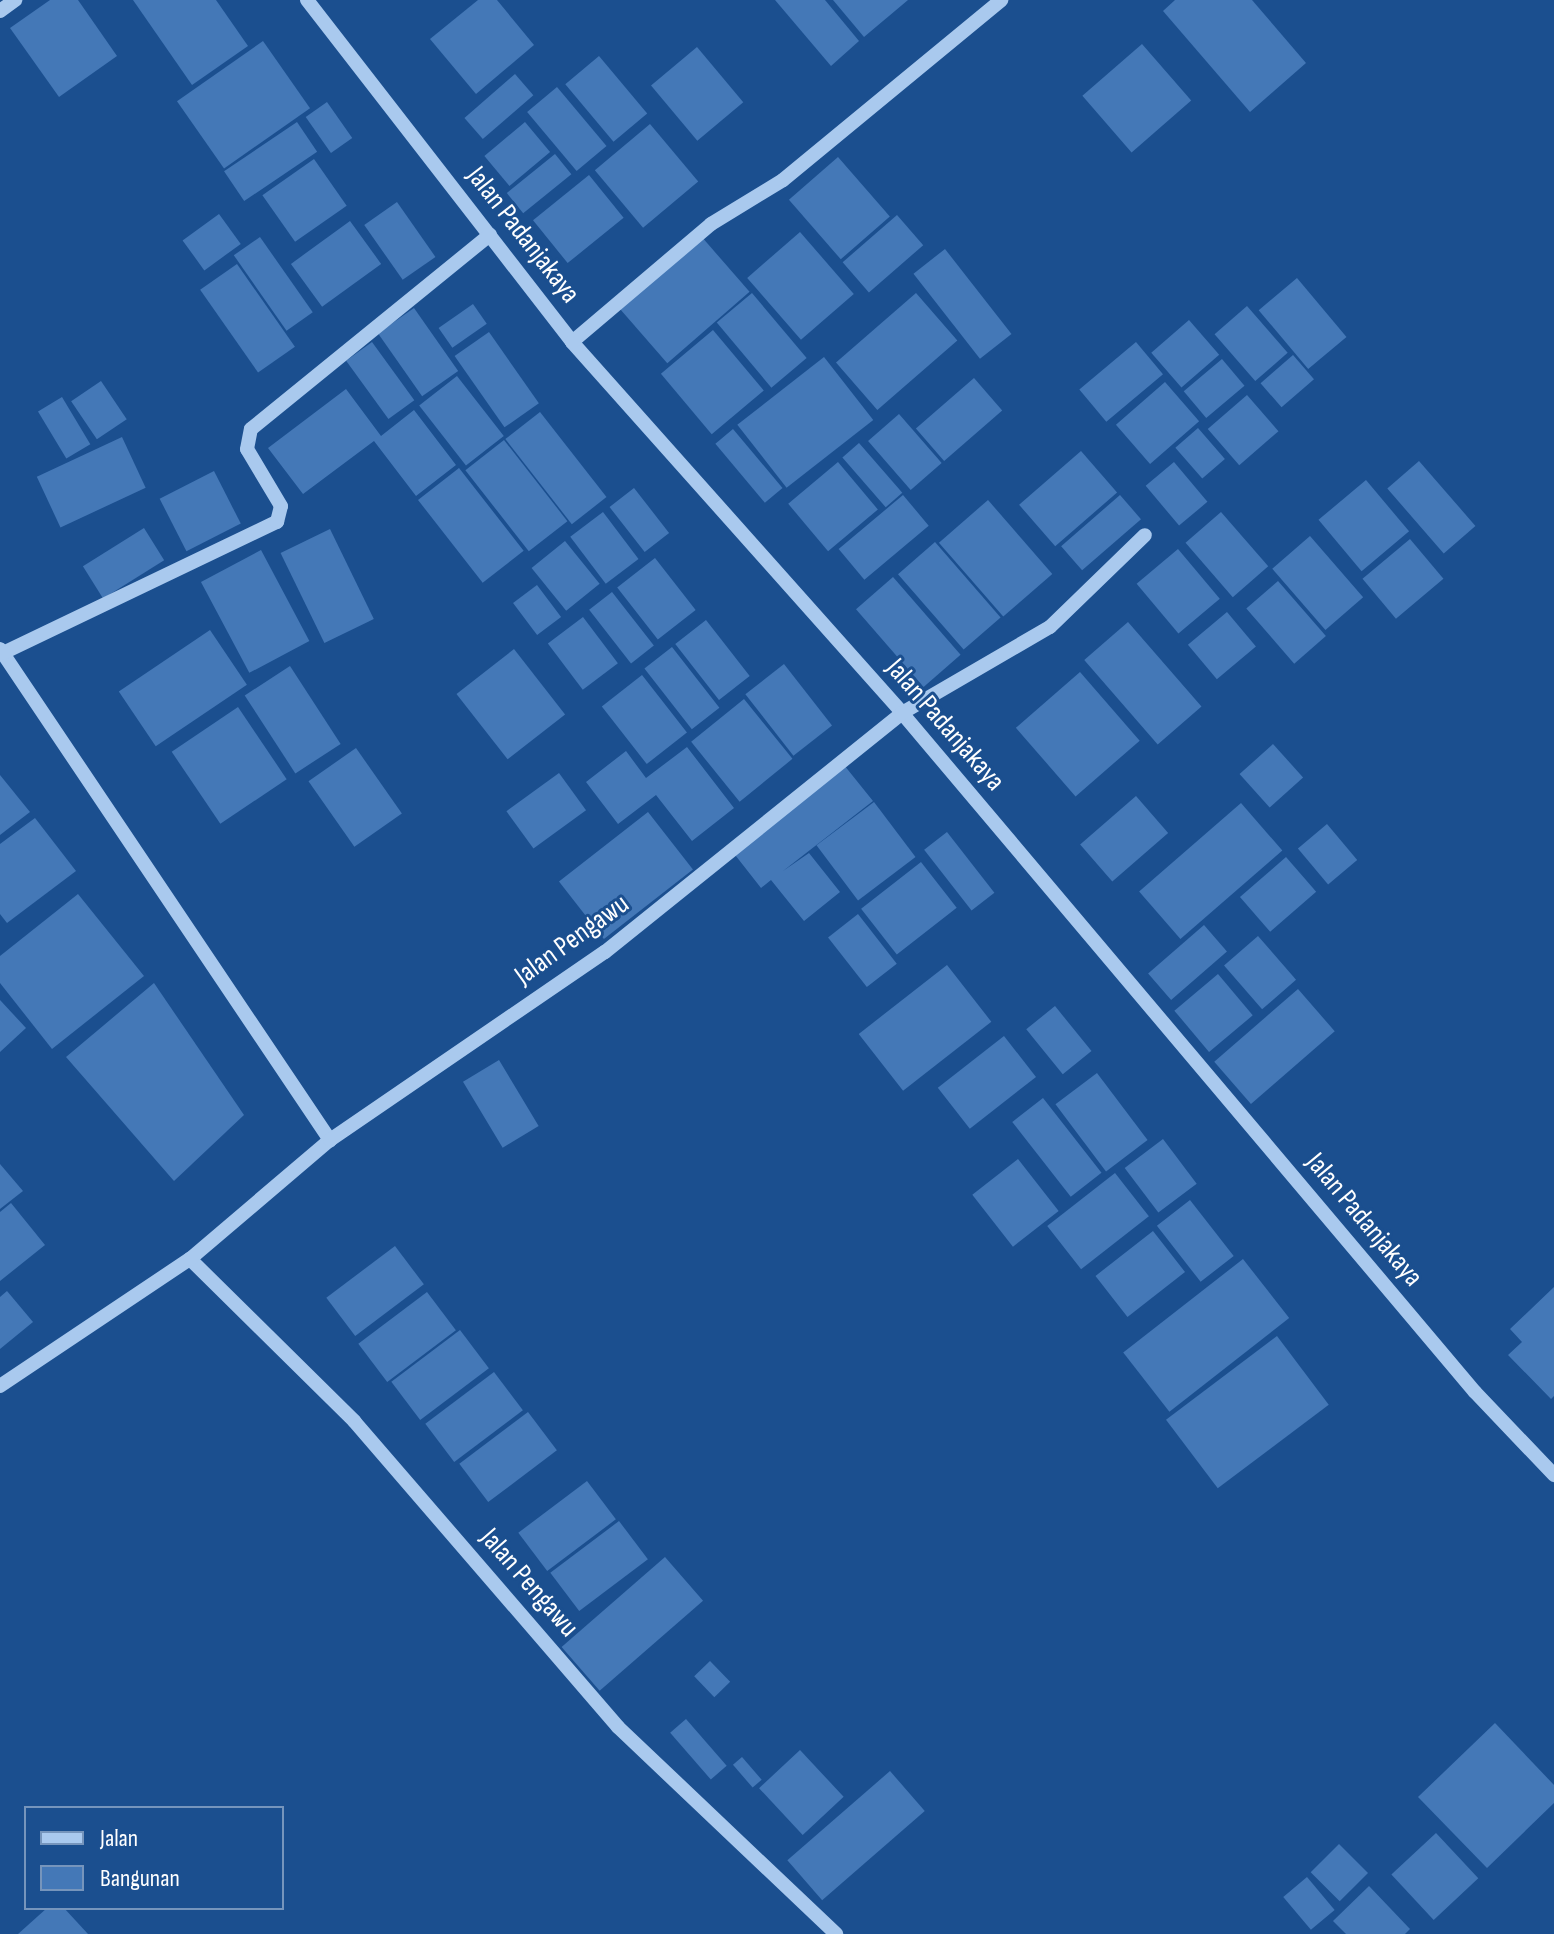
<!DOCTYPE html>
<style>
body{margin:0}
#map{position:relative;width:1554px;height:1934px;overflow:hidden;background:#1b4f8f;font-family:"Sofia Sans Condensed",sans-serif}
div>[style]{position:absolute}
.building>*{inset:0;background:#4478b7;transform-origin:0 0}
.minor>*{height:14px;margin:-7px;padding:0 7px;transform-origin:7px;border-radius:7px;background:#a9c9ee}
span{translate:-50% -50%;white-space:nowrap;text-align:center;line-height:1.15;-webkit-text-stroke:6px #1b4f8f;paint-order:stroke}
.street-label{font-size:28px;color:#fff}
.legend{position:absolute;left:24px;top:1806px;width:260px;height:104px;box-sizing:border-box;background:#1b4f8f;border:2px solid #7695bc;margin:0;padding:10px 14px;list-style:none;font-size:24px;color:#fff}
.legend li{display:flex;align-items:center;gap:16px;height:40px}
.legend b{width:40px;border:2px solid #7695bc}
</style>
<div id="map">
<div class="building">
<i style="clip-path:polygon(50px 0,78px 0,117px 56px,59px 97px,10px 28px)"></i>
<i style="clip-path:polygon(133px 0,216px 0,248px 46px,192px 85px)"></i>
<i style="clip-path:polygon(478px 0,497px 0,534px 45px,476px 94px,430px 39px)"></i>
<i style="clip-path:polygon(775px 0,825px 0,859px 41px,831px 66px)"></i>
<i style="clip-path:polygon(833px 0,908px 0,864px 37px)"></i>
<i style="clip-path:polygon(1175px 0,1252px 0,1306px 63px,1250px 112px,1163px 11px)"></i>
<i style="left:263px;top:41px;width:82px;height:105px;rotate:55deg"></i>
<i style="left:1142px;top:44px;width:75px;height:79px;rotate:49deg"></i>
<i style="left:697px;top:47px;width:72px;height:60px;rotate:50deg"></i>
<i style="left:599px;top:56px;width:75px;height:44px;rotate:50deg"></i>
<i style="left:515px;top:74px;width:28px;height:67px;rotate:49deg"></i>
<i style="left:557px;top:87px;width:77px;height:39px;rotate:50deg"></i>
<i style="left:327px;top:102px;width:44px;height:26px;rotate:55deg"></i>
<i style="left:297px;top:122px;width:36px;height:88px;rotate:56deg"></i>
<i style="left:525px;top:122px;width:39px;height:53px;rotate:50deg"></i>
<i style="left:650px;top:124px;width:75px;height:72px;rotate:50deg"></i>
<i style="left:555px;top:154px;width:26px;height:62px;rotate:51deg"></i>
<i style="left:838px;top:157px;width:79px;height:65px;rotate:49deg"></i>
<i style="left:314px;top:159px;width:57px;height:63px;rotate:55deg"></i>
<i style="left:589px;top:175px;width:55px;height:72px;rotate:51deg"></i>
<i style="left:397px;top:202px;width:67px;height:40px;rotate:55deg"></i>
<i style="left:219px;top:214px;width:37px;height:45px;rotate:54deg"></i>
<i style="left:897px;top:215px;width:40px;height:72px;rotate:49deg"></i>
<i style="left:350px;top:221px;width:53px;height:73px;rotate:54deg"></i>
<i style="left:800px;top:232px;width:82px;height:70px;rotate:49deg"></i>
<i style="left:701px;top:236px;width:74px;height:109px;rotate:49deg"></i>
<i style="left:260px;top:237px;width:92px;height:32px;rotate:55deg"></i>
<i style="left:945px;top:249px;width:108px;height:40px;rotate:52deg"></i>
<i style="left:237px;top:264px;width:101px;height:45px;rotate:55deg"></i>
<i style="left:1297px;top:278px;width:77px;height:50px;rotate:50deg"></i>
<i style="left:752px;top:293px;width:85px;height:46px;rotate:50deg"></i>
<i style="left:916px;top:293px;width:63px;height:106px;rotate:49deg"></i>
<i style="left:473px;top:304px;width:24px;height:42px;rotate:55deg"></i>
<i style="left:1247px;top:306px;width:62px;height:43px;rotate:49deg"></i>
<i style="left:414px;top:308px;width:77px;height:44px;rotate:55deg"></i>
<i style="left:1189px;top:320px;width:46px;height:50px;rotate:49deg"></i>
<i style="left:713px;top:330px;width:79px;height:68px;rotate:50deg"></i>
<i style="left:489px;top:332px;width:87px;height:42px;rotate:55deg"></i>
<i style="left:372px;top:342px;width:72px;height:32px;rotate:54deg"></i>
<i style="left:1136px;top:342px;width:42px;height:74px;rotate:50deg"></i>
<i style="left:1293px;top:355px;width:32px;height:43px;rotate:49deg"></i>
<i style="left:824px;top:357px;width:80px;height:110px;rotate:52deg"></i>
<i style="left:1222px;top:359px;width:35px;height:50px;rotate:50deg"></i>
<i style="left:457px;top:376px;width:76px;height:48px;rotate:52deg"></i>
<i style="left:974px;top:378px;width:43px;height:77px;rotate:49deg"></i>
<i style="left:101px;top:381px;width:46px;height:36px;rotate:56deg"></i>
<i style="left:1165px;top:382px;width:52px;height:65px;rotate:49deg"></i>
<i style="clip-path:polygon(346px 389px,381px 436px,414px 410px,456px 465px,416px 496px,374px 441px,303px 494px,268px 448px)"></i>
<i style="left:1247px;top:395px;width:48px;height:52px;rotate:49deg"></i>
<i style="left:62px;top:397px;width:55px;height:28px;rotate:59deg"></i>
<i style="left:540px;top:412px;width:108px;height:44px;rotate:52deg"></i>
<i style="left:899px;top:414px;width:65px;height:41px;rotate:49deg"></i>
<i style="left:1198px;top:428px;width:41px;height:30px;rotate:49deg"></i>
<i style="left:733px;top:429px;width:77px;height:23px;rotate:50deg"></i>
<i style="left:122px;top:437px;width:56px;height:94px;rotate:65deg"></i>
<i style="left:504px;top:440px;width:103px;height:49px;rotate:52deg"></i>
<i style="left:859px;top:443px;width:66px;height:22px;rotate:49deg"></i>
<i style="left:1081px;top:451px;width:55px;height:82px;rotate:49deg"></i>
<i style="left:1419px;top:461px;width:86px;height:42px;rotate:49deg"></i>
<i style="left:838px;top:462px;width:62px;height:65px;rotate:50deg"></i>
<i style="left:1174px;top:462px;width:52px;height:37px;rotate:50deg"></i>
<i style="left:459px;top:468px;width:105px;height:52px;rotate:52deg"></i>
<i style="left:214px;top:471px;width:59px;height:61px;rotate:63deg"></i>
<i style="left:1366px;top:480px;width:67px;height:62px;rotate:50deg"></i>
<i style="left:634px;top:488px;width:57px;height:31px;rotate:52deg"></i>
<i style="left:903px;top:495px;width:40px;height:84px;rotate:50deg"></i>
<i style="left:1120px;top:495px;width:32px;height:78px;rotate:49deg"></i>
<i style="left:988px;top:500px;width:98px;height:65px;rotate:49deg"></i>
<i style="left:603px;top:512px;width:59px;height:41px;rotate:53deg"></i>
<i style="left:1221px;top:512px;width:72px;height:47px;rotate:49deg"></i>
<i style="left:144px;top:528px;width:38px;height:72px;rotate:58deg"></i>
<i style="left:330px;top:529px;width:100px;height:55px;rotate:64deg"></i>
<i style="left:1310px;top:536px;width:81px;height:50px;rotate:49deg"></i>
<i style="left:1410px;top:539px;width:52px;height:62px;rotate:50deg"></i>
<i style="left:565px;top:541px;width:55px;height:43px;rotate:51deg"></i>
<i style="left:935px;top:542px;width:100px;height:49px;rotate:49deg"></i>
<i style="left:1178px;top:549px;width:65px;height:54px;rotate:50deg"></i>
<i style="left:261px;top:550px;width:103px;height:68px;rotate:62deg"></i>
<i style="left:655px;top:558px;width:66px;height:48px;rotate:52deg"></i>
<i style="left:893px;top:577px;width:103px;height:49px;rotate:49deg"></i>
<i style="left:1278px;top:581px;width:73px;height:42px;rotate:49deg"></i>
<i style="left:537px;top:585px;width:40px;height:30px;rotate:53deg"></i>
<i style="left:612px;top:592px;width:68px;height:29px;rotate:52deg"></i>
<i style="left:1227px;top:612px;width:45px;height:51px;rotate:50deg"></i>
<i style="left:583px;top:617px;width:58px;height:44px;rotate:53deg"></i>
<i style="left:706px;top:620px;width:71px;height:39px;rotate:52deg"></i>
<i style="left:1128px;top:622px;width:112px;height:58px;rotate:49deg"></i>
<i style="left:210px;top:630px;width:66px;height:110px;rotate:56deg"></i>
<i style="left:672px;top:647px;width:77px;height:35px;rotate:52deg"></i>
<i style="left:514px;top:649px;width:83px;height:73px;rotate:52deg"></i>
<i style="left:784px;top:664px;width:78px;height:49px;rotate:52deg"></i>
<i style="left:290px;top:666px;width:93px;height:54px;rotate:57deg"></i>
<i style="left:1080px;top:672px;width:91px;height:85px;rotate:49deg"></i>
<i style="left:642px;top:675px;width:73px;height:51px;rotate:52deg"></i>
<i style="left:744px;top:699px;width:77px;height:68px;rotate:51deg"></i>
<i style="left:238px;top:707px;width:87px;height:80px;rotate:56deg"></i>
<i style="left:1273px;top:744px;width:45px;height:45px;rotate:48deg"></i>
<i style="clip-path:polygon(687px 747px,734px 808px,692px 841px,656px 795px,618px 824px,586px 782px,626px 751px,646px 778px)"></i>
<i style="left:356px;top:748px;width:80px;height:58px;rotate:55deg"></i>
<i style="clip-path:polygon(844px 765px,873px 801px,783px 871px,809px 853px,840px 892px,804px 921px,771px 880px,761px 888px,732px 851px)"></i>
<i style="left:559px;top:773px;width:46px;height:65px;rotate:54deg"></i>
<i style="clip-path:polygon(0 775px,30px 812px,0 835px)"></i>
<i style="left:1136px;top:796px;width:49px;height:74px;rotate:49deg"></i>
<i style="left:874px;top:802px;width:69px;height:72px;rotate:53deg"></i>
<i style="left:1241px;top:803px;width:63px;height:135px;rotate:49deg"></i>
<i style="left:648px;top:812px;width:73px;height:113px;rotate:52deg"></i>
<i style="clip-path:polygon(35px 818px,76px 871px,7px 923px,0 914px,0 844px)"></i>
<i style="left:1327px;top:824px;width:47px;height:38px;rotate:50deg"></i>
<i style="left:947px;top:832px;width:77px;height:29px;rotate:52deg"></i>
<i style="left:1286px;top:857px;width:46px;height:61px;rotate:49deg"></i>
<i style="left:921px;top:862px;width:58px;height:76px;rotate:52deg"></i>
<i style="clip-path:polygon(78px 894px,144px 976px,52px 1049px,0 983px,0 956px)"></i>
<i style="left:858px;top:914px;width:63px;height:38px;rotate:52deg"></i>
<i style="left:1204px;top:925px;width:35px;height:74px;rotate:49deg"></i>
<i style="left:1258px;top:936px;width:58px;height:45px;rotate:49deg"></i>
<i style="left:947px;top:965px;width:72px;height:112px;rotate:52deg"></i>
<i style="left:1218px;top:974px;width:54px;height:57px;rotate:50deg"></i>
<i style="clip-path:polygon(154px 983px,244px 1115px,174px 1181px,66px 1057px)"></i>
<i style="left:1298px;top:989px;width:56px;height:111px;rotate:49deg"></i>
<i style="clip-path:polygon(0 1000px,26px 1028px,0 1052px)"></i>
<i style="left:1055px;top:1006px;width:58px;height:37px;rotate:51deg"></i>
<i style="left:1004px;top:1036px;width:52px;height:84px;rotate:52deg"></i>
<i style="left:499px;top:1060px;width:77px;height:42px;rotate:59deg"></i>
<i style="left:1097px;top:1073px;width:84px;height:52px;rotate:53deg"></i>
<i style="left:1043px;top:1098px;width:95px;height:39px;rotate:52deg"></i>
<i style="left:1163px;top:1139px;width:56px;height:48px;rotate:53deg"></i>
<i style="left:1018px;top:1159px;width:66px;height:58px;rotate:52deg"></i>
<i style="clip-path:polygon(0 1164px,23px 1191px,0 1209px)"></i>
<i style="left:1115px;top:1173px;width:55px;height:86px;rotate:52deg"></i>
<i style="left:1190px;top:1200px;width:71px;height:42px;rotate:52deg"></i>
<i style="clip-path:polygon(11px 1203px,45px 1245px,0 1281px,0 1212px)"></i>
<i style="left:1153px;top:1231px;width:52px;height:73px;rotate:52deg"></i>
<i style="left:395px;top:1246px;width:48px;height:86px;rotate:53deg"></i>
<i style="left:1243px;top:1259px;width:75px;height:152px;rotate:52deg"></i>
<i style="clip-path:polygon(1554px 1287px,1554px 1396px,1551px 1399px,1508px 1355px,1522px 1342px,1510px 1329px)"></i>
<i style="clip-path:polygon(7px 1291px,33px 1322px,0 1349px,0 1297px)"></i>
<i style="left:427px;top:1292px;width:48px;height:86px;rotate:53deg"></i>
<i style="left:460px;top:1330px;width:48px;height:86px;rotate:53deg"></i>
<i style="left:1277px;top:1336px;width:86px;height:139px;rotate:53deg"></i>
<i style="left:494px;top:1372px;width:48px;height:86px;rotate:53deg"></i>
<i style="left:528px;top:1412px;width:48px;height:86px;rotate:53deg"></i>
<i style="left:587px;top:1481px;width:48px;height:86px;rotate:53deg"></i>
<i style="left:619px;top:1521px;width:48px;height:86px;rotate:53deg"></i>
<i style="left:665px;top:1557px;width:58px;height:137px;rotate:49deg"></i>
<i style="left:710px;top:1661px;width:29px;height:22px;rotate:46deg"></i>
<i style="left:686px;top:1719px;width:62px;height:21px;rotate:49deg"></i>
<i style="clip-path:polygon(1495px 1723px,1554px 1785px,1554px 1803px,1487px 1868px,1418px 1797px)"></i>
<i style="left:800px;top:1750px;width:64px;height:56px;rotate:47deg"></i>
<i style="left:742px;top:1757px;width:30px;height:12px;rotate:49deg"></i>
<i style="left:890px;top:1771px;width:53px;height:136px;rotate:49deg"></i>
<i style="left:1436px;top:1833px;width:62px;height:61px;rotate:47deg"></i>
<i style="left:1339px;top:1844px;width:41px;height:40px;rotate:45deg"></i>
<i style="left:1307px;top:1877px;width:43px;height:31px;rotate:50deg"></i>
<i style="clip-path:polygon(1369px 1886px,1410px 1929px,1405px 1934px,1346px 1934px,1333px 1921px)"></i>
<i style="clip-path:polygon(47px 1908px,64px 1908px,88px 1934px,18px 1934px)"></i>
</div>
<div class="minor">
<i style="left:307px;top:0;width:433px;rotate:52.2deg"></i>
<i style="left:572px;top:342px;width:497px;rotate:48.3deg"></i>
<i style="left:902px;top:713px;width:888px;rotate:49.84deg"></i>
<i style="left:1475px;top:1392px;width:115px;rotate:46.4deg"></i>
<i style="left:0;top:11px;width:19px;rotate:-36deg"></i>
<i style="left:572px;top:342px;width:182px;rotate:-40.3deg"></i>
<i style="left:711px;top:224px;width:84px;rotate:-31.4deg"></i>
<i style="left:783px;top:180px;width:283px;rotate:-39.5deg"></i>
<i style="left:0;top:649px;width:592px;rotate:56.1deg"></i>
<i style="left:3px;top:653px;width:304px;rotate:-25.6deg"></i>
<i style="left:277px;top:522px;width:16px;rotate:-76deg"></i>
<i style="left:281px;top:506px;width:66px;rotate:-120.8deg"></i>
<i style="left:247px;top:449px;width:20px;rotate:-79deg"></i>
<i style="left:251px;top:429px;width:308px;rotate:-39.1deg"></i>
<i style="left:190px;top:1259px;width:231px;rotate:44.6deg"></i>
<i style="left:354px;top:1421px;width:404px;rotate:49.2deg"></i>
<i style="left:618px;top:1727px;width:301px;rotate:43.5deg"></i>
<i style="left:0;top:1386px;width:229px;rotate:-33.8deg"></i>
<i style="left:190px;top:1259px;width:184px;rotate:-40.4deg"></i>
<i style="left:330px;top:1140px;width:333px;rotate:-34.4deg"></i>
<i style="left:605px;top:952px;width:381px;rotate:-38.8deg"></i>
<i style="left:902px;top:713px;width:171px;rotate:-30.2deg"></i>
<i style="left:1050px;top:627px;width:132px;rotate:-44.1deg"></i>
</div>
<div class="street-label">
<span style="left:523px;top:235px;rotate:52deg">Jalan Padanjakaya</span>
<span style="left:945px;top:725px;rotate:49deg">Jalan Padanjakaya</span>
<span style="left:572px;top:940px;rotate:-36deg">Jalan Pengawu</span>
<span style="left:1364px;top:1220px;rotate:50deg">Jalan Padanjakaya</span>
<span style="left:529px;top:1583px;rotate:49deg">Jalan Pengawu</span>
</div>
<ul class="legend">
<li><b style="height:10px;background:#a9c9ee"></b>Jalan</li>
<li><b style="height:22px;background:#4478b7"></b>Bangunan</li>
</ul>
</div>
